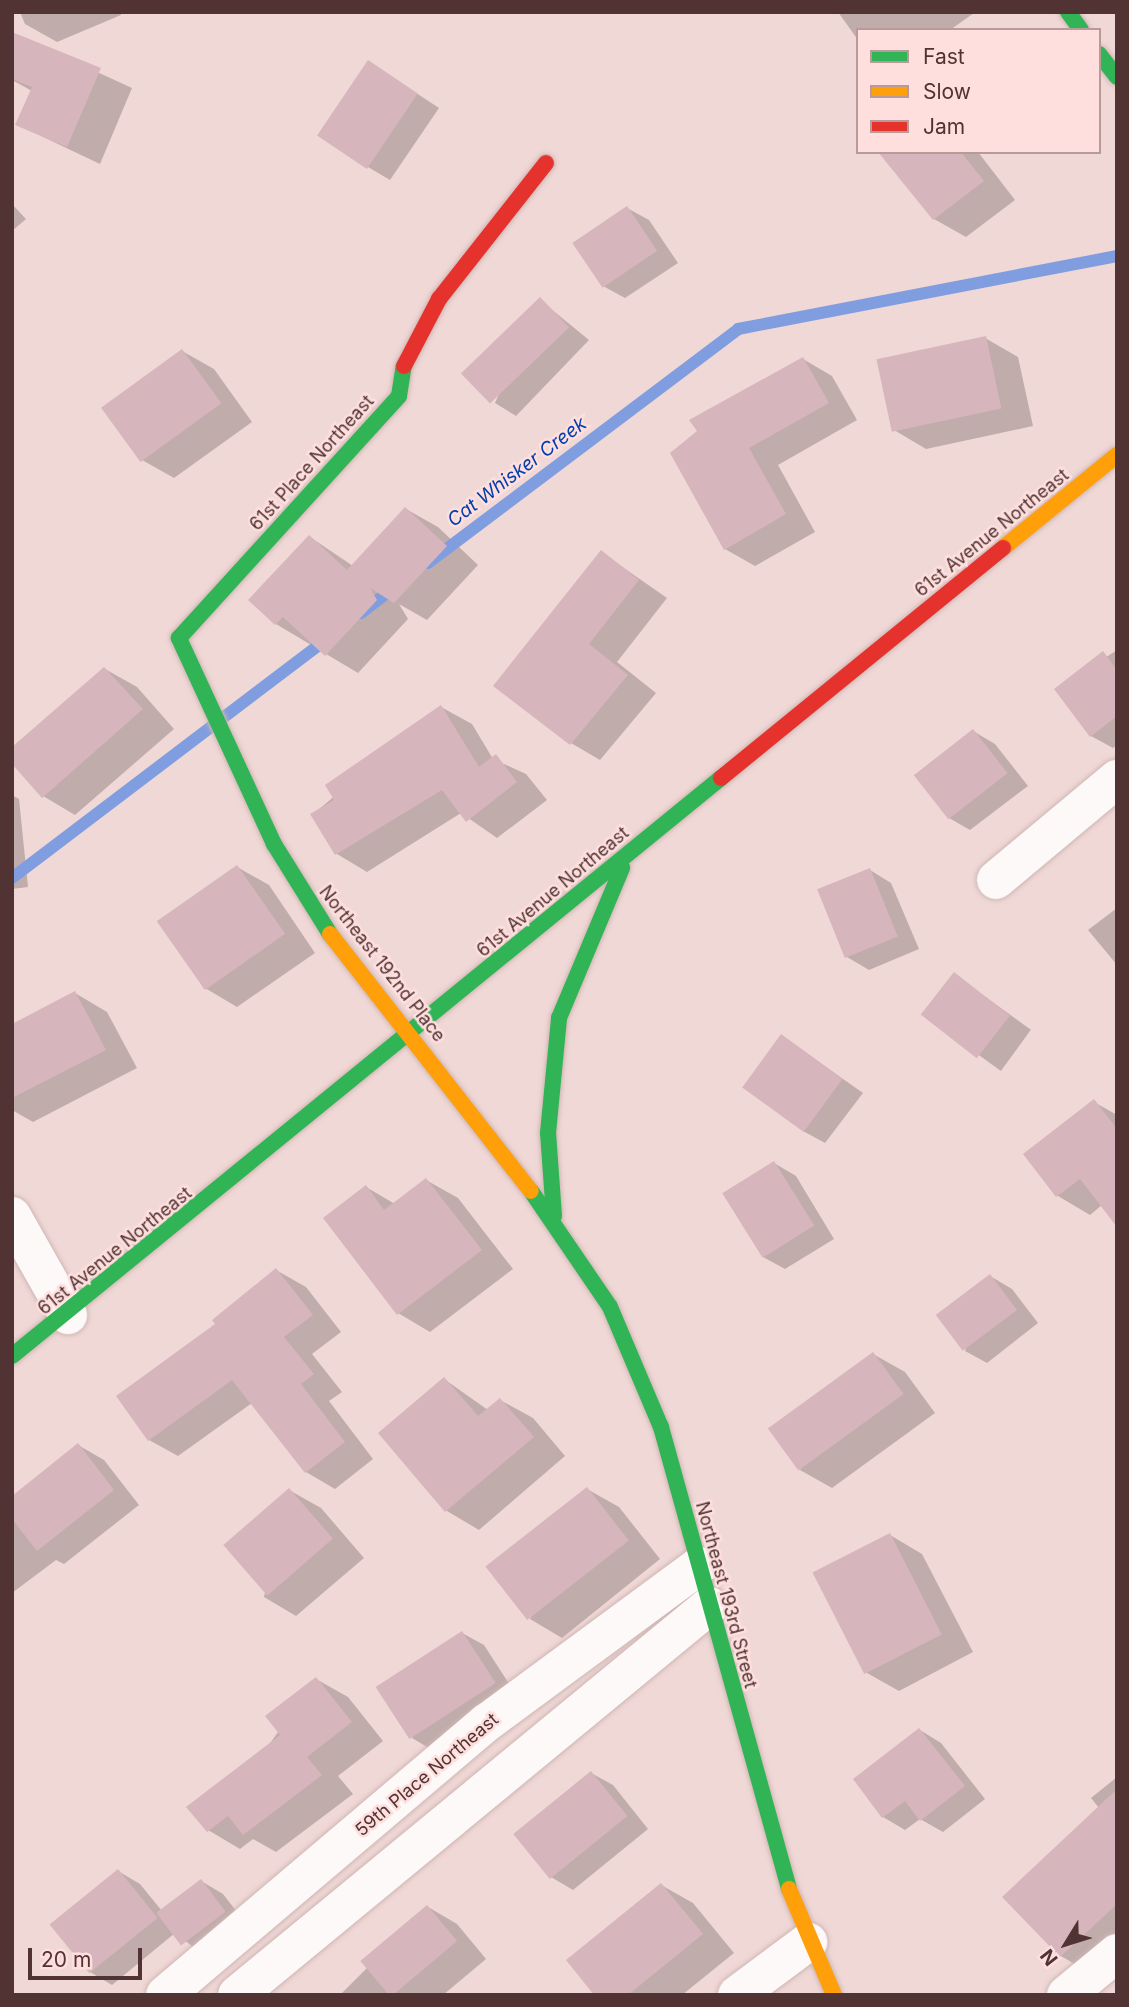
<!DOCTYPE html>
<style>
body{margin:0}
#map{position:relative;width:1129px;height:2007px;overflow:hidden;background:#f0d8d6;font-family:Inter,sans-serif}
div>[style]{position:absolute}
.shadow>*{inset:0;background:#0003;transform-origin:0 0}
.stream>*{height:12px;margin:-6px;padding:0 6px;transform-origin:6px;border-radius:6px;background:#809edf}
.building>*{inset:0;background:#d7b5bc;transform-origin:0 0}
.roads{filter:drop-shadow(0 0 2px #ceb6b4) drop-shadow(0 0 2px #ceb6b4)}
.street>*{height:38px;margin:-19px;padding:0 19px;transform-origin:19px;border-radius:19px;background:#fdf9f9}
.fast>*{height:16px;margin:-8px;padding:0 8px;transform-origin:8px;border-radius:8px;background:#30b455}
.slow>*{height:16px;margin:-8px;padding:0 8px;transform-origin:8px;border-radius:8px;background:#ff9f0a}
.jam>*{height:16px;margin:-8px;padding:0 8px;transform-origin:8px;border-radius:8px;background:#e5322d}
span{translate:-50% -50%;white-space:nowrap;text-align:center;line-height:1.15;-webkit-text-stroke:5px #fedfde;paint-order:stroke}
.street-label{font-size:18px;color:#503332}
.water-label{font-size:19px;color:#003fac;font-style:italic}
.frame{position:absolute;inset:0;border:14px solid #503332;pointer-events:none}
.legend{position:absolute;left:856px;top:28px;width:245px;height:126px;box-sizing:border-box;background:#fedfde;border:2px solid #b89a99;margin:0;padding:9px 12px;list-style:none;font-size:21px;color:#503332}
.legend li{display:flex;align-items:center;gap:14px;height:35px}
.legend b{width:35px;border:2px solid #b89a99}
.north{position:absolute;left:1031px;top:1909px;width:70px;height:70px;-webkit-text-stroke:5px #fedfde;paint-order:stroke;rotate:232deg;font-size:19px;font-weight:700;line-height:28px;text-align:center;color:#503332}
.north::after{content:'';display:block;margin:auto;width:24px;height:32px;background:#503332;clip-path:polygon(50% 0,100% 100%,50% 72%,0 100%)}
.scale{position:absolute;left:28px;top:1948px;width:114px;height:32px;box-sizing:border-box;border:4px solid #503332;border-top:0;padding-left:9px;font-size:21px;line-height:24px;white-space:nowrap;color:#503332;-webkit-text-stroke:5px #fedfde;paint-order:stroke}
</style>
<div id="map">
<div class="shadow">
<i style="clip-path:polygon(20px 12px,120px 12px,121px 15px,57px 42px,25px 24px)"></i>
<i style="clip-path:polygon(838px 12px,973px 12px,974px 13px,950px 30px,858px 30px,858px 40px)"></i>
<i style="clip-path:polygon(12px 33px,132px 88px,100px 164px,18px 125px,32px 91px,12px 80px)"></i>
<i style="clip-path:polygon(369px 62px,439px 108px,390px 180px,368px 167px)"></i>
<i style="clip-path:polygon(880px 152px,978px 152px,1015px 200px,966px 237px,934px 219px)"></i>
<i style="clip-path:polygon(12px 204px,26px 219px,12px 231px)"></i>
<i style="clip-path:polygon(627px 208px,649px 220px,678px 263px,625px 298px,603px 286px)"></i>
<i style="clip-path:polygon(540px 300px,589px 340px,516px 416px,495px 403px)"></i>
<i style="clip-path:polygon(985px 338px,1018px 357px,1033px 426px,926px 449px,894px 430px)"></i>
<i style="clip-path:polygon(182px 351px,214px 369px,252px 422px,174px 478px,142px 460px,104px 408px)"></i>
<i style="clip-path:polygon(803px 359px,832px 376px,857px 420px,778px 465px,815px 532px,755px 566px,725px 549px,673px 453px)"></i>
<i style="clip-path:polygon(406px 509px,438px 527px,478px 565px,427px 620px,399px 604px,408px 619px,358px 673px,276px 624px,310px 537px,353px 566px)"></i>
<i style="clip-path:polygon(601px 552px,667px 598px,617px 662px,656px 693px,600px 760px,571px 743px)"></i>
<i style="clip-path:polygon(1117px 650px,1117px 745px,1113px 748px,1091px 736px,1056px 690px)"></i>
<i style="clip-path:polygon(105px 669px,137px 687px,174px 729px,75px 815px,43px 796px)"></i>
<i style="clip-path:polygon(441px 707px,472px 724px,493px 759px,526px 774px,547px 800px,497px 838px,461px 813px,367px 872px,337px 854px,312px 815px)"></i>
<i style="clip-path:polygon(973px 731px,995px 744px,1028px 786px,970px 830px,949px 818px)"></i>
<i style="clip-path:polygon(12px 795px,19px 799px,28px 887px,12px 889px)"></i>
<i style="clip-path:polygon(237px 867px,269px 885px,315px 953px,237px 1007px,205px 988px)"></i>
<i style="clip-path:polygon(870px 870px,891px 883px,919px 949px,869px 970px,847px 957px)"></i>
<i style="clip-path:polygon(1117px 908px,1117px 965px,1088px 930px)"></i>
<i style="left:954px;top:974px;width:95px;height:51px;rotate:36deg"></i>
<i style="clip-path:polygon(75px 993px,107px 1012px,137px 1068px,33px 1122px,12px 1110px,12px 1026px)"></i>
<i style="clip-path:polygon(782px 1036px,863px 1093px,825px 1143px,803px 1131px)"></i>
<i style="clip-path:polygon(1094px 1102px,1117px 1115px,1117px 1224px,1102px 1205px,1090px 1215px,1058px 1196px,1026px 1154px)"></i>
<i style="clip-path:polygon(774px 1163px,796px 1176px,834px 1239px,785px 1269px,763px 1257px)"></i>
<i style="clip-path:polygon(426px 1180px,458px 1198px,513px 1269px,430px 1332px,398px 1313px,366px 1187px,395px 1204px)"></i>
<i style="clip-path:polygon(276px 1270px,306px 1287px,341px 1332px,312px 1354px,342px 1392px,329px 1401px,373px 1459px,335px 1489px,306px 1472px,252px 1403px,178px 1456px,149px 1440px,217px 1324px)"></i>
<i style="clip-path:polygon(990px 1276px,1012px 1289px,1038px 1323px,987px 1363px,965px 1351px)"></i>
<i style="clip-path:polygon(873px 1354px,905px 1372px,935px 1413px,832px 1488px,800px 1470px)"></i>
<i style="clip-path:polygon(444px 1379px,488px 1410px,500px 1400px,533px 1418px,565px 1456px,479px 1530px,447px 1511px,381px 1433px)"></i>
<i style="clip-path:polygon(78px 1445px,104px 1460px,139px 1505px,64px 1564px,56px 1560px,12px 1593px,12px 1498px)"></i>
<i style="clip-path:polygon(587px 1489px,619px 1507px,660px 1559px,562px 1638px,530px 1619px)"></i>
<i style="clip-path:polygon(289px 1490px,321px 1508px,364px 1558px,296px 1616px,264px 1597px)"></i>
<i style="clip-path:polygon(890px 1535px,922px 1554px,973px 1652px,899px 1691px,867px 1673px)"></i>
<i style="clip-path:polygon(462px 1633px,484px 1645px,517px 1696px,434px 1751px,412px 1738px)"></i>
<i style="clip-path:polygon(316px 1679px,348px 1697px,383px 1741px,338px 1776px,353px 1794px,276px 1852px,253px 1839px,240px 1849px,208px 1830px)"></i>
<i style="clip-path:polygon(920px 1730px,941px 1743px,985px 1799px,943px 1832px,920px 1819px,905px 1830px,883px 1817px)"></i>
<i style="clip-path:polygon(591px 1773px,613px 1785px,648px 1829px,573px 1890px,551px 1877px,516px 1833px)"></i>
<i style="clip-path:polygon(1117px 1777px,1117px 1945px,1088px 1972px,1061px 1956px,1099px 1808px,1091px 1798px)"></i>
<i style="clip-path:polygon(118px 1871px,140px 1884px,162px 1911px,201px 1881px,223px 1894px,247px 1925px,205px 1956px,175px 1933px,112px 1985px,90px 1972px)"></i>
<i style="clip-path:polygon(661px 1885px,693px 1903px,734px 1953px,682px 1995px,596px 1995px)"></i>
<i style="clip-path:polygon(428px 1907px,457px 1924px,486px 1959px,443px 1995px,340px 1995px)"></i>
</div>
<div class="stream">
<i style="left:428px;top:563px;width:388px;rotate:-37deg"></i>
<i style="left:738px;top:329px;width:386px;rotate:-10.9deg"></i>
<i style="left:361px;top:613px;width:44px;rotate:-37.6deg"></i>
<i style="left:12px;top:878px;width:395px;rotate:-37.2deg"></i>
</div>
<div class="building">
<i style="clip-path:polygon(12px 32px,101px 68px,67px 147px,15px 125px,32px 87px,12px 79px)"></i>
<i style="left:368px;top:60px;width:60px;height:91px;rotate:34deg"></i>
<i style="clip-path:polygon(878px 152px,961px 152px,984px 181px,933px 220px)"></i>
<i style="left:627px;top:206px;width:54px;height:66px;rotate:56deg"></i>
<i style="left:540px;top:297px;width:42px;height:110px;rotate:46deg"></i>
<i style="left:986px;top:336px;width:74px;height:112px;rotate:78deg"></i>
<i style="left:182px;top:349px;width:67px;height:100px;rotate:54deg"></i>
<i style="clip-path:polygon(803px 357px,829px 403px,749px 448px,786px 514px,724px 550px,670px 453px,697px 431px,689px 420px)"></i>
<i style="clip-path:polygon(405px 507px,447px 546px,394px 603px,370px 588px,377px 600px,325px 656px,283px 617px,275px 625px,248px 600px,309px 535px,347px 570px)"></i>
<i style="clip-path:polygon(601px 550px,639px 580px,589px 644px,628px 675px,570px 745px,493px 686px)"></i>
<i style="clip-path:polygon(1103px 651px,1117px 670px,1117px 716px,1090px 737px,1054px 689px)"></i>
<i style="clip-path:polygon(104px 667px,143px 709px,42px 798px,12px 764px,12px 747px)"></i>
<i style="clip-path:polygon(441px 705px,479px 767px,496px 754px,517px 782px,466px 822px,442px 790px,335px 855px,310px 814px,334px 800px,325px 785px)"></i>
<i style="left:973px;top:729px;width:56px;height:75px;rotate:52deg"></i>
<i style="left:237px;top:865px;width:84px;height:98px;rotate:55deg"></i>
<i style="left:870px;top:868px;width:74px;height:57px;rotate:68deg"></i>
<i style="left:954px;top:972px;width:71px;height:54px;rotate:38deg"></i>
<i style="clip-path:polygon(75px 991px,106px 1050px,12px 1098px,12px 1024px)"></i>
<i style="left:781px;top:1034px;width:76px;height:66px;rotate:36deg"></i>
<i style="clip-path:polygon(1094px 1099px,1117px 1129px,1117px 1227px,1080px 1179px,1056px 1197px,1023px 1154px)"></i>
<i style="left:774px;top:1161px;width:76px;height:61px;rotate:58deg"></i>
<i style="clip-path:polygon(426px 1178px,482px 1250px,397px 1315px,323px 1218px,366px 1185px,384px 1210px)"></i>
<i style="clip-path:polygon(276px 1268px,313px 1315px,284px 1337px,314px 1374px,301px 1384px,345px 1442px,305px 1473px,232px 1380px,148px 1441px,116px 1396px,215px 1324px,212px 1320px)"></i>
<i style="left:990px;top:1274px;width:45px;height:68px;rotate:53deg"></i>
<i style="left:873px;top:1352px;width:52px;height:130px;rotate:54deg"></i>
<i style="clip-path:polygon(444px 1377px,478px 1416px,500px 1398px,534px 1437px,445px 1512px,378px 1433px)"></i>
<i style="clip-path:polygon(78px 1443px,114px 1490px,37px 1551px,12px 1519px,12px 1496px)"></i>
<i style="left:587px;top:1487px;width:68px;height:129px;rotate:52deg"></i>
<i style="left:289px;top:1488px;width:67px;height:87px;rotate:49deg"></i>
<i style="left:890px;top:1533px;width:114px;height:87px;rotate:63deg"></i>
<i style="left:462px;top:1631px;width:62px;height:103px;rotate:57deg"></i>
<i style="clip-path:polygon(316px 1677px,352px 1722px,307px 1757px,322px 1775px,243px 1835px,228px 1816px,207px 1832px,186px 1807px,280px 1735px,265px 1716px)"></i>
<i style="clip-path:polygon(919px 1728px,965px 1786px,920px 1821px,905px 1801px,882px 1818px,853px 1779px)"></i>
<i style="left:591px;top:1771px;width:58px;height:100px;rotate:51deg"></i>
<i style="clip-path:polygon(1117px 1789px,1117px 1904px,1060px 1957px,1002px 1897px)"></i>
<i style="left:118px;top:1869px;width:63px;height:88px;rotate:51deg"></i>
<i style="left:201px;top:1879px;width:41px;height:56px;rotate:53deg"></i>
<i style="clip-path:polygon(661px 1883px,703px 1934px,628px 1995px,594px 1995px,566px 1960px)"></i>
<i style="left:427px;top:1905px;width:47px;height:87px;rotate:50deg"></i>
</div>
<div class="roads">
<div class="street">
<i style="left:996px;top:880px;width:158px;rotate:-39.9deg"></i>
<i style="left:12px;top:1216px;width:114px;rotate:60.5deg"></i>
<i style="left:165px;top:1995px;width:421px;rotate:-40.3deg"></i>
<i style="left:486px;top:1723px;width:265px;rotate:-36.4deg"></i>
<i style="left:237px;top:1995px;width:612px;rotate:-39.49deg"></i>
<i style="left:737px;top:1995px;width:89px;rotate:-36.7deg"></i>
<i style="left:1066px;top:1995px;width:66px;rotate:-39.5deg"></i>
</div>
<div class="fast">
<i style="left:1068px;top:12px;width:22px;rotate:54deg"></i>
<i style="left:1099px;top:54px;width:29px;rotate:52deg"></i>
<i style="left:330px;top:934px;width:106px;rotate:-121.9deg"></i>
<i style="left:274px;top:844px;width:227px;rotate:-114.8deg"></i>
<i style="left:179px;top:638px;width:327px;rotate:-47.7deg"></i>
<i style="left:399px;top:396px;width:30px;rotate:-81deg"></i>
<i style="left:531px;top:1191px;width:140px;rotate:55.7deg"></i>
<i style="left:610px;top:1307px;width:130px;rotate:67deg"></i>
<i style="left:661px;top:1427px;width:479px;rotate:74.5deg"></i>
<i style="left:554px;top:1216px;width:83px;rotate:-94.1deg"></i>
<i style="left:548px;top:1133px;width:116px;rotate:-84.5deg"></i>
<i style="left:559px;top:1018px;width:163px;rotate:-67.2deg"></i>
<i style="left:12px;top:1356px;width:915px;rotate:-39.19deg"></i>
</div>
<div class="slow">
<i style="left:1003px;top:548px;width:147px;rotate:-39.2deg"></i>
<i style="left:330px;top:934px;width:326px;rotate:52deg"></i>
<i style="left:789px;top:1889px;width:115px;rotate:67deg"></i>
</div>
<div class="jam">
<i style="left:404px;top:366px;width:76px;rotate:-62.4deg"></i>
<i style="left:439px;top:299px;width:173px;rotate:-51.8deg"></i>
<i style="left:721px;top:778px;width:364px;rotate:-39.2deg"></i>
</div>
</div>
<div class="street-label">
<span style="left:312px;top:463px;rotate:-48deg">61st Place Northeast</span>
<span style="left:992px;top:533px;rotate:-39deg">61st Avenue Northeast</span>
<span style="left:553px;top:892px;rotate:-40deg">61st Avenue Northeast</span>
<span style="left:382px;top:964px;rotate:52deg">Northeast 192nd Place</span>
<span style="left:115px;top:1251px;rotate:-39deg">61st Avenue Northeast</span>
<span style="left:726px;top:1595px;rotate:75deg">Northeast 193rd Street</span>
<span style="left:427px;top:1775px;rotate:-40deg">59th Place Northeast</span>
</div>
<div class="water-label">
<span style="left:517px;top:472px;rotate:-37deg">Cat Whisker Creek</span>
</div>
<div class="frame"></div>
<ul class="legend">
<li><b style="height:9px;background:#30b455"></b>Fast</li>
<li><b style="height:9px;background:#ff9f0a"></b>Slow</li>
<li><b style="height:9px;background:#e5322d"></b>Jam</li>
</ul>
<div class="north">N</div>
<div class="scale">20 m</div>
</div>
